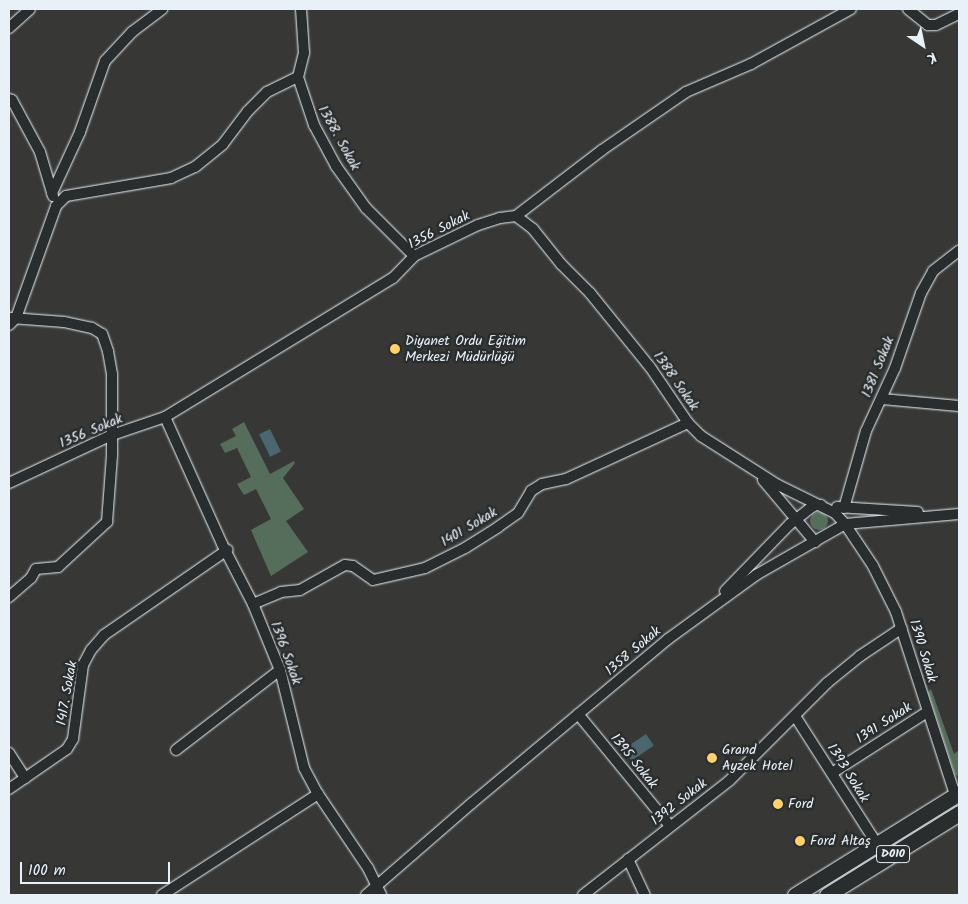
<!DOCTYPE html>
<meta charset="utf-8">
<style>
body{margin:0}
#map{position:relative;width:968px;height:904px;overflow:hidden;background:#373836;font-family:Kalam,sans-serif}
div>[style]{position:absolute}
.green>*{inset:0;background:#556e5c}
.round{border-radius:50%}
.water>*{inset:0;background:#4a666e;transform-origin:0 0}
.roads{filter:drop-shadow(0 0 1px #e8f1f8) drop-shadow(0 0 1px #e8f1f8)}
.minor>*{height:10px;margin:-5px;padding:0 5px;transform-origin:5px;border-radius:5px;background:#2a2d2e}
.highway>*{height:15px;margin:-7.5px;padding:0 7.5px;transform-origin:7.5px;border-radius:7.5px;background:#2a2d2e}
.dots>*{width:14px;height:14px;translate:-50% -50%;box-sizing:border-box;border:2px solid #2a2d2e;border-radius:50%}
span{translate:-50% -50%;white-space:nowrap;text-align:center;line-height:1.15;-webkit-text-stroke:5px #2a2d2e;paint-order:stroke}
.shield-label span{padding:1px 4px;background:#2a2d2e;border:1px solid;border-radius:4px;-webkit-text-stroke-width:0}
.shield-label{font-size:12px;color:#e8f1f8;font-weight:700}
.street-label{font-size:14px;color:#e8f1f8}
.poi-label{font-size:14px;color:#e8f1f8}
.left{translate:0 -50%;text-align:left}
.frame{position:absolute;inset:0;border:10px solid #e8f1f8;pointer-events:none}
.north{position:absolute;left:898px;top:20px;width:50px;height:50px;-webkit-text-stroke:4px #2a2d2e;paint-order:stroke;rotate:146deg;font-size:14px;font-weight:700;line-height:20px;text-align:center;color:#e8f1f8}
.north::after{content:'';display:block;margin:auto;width:18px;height:22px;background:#e8f1f8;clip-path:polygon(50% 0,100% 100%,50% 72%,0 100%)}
.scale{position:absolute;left:20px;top:862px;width:150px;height:22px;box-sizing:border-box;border:2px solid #e8f1f8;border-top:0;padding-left:6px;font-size:15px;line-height:18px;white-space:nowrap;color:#e8f1f8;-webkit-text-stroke:4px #2a2d2e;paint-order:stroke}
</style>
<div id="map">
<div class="green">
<i style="clip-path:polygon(244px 422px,270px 474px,294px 461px,295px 463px,283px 478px,304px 509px,286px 521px,308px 552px,271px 576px,251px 530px,271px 519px,256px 489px,244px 495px,237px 484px,251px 477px,237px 448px,225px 453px,220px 444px,236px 436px,232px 429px)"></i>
<i class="round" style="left:810px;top:512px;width:18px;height:18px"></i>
<i style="clip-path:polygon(931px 689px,954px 754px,959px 750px,959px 776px,955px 775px,928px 692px)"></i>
</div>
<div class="water">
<i style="left:270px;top:429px;width:25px;height:12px;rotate:64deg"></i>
<i style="left:646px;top:734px;width:14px;height:27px;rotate:56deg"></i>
</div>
<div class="roads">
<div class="minor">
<i style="left:301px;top:9px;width:44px;rotate:86.1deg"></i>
<i style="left:304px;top:53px;width:25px;rotate:104deg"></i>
<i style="left:298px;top:77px;width:51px;rotate:71.6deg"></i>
<i style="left:314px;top:125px;width:47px;rotate:61.8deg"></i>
<i style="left:336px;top:166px;width:52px;rotate:54.5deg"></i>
<i style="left:366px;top:208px;width:68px;rotate:45deg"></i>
<i style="left:908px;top:9px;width:26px;rotate:39deg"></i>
<i style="left:928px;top:25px;width:8px"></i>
<i style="left:936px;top:25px;width:25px;rotate:-26deg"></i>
<i style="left:9px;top:28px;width:28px;rotate:-42deg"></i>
<i style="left:9px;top:99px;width:3px;rotate:18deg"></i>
<i style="left:12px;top:100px;width:59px;rotate:61.7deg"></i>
<i style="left:40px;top:152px;width:46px;rotate:73.5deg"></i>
<i style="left:52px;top:193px;width:67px;rotate:-65.3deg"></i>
<i style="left:80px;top:132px;width:75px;rotate:-70.6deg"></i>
<i style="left:105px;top:61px;width:40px;rotate:-47deg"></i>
<i style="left:132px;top:32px;width:38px;rotate:-37deg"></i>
<i style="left:516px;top:216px;width:21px;rotate:37deg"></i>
<i style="left:533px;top:229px;width:45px;rotate:51.3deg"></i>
<i style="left:561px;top:264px;width:41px;rotate:45deg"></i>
<i style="left:590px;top:293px;width:95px;rotate:51deg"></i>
<i style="left:650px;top:367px;width:68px;rotate:55.8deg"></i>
<i style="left:688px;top:423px;width:18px;rotate:45deg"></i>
<i style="left:701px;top:436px;width:91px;rotate:32.5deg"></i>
<i style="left:778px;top:485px;width:64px;rotate:26.2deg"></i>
<i style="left:835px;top:513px;width:15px;rotate:48deg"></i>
<i style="left:845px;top:524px;width:50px;rotate:56.3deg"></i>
<i style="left:873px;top:566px;width:51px;rotate:63.4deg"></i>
<i style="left:896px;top:612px;width:192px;rotate:72.1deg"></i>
<i style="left:9px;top:325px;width:10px;rotate:-45deg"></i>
<i style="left:16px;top:318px;width:119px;rotate:-70.3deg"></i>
<i style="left:56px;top:206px;width:14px;rotate:-45deg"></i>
<i style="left:66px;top:196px;width:107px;rotate:-9.7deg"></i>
<i style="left:171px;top:178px;width:26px;rotate:-25deg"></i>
<i style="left:195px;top:167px;width:36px;rotate:-39deg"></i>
<i style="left:223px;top:144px;width:41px;rotate:-52.9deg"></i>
<i style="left:248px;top:111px;width:27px;rotate:-45deg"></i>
<i style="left:267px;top:92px;width:34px;rotate:-26deg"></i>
<i style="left:882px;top:399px;width:77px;rotate:5.2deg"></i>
<i style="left:165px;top:417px;width:139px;rotate:65.8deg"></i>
<i style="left:222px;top:544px;width:68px;rotate:62.7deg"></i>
<i style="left:253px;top:604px;width:71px;rotate:67.8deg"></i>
<i style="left:280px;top:670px;width:101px;rotate:76.2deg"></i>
<i style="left:304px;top:768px;width:30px;rotate:62deg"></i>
<i style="left:318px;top:794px;width:89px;rotate:56deg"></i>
<i style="left:368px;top:868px;width:30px;rotate:64deg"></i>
<i style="left:763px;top:480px;width:81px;rotate:50deg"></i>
<i style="left:9px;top:483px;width:114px;rotate:-25deg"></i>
<i style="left:112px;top:435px;width:56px;rotate:-18.8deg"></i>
<i style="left:165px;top:417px;width:267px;rotate:-31.4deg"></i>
<i style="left:393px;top:278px;width:30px;rotate:-46deg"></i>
<i style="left:414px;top:256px;width:71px;rotate:-25.8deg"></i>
<i style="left:478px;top:225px;width:23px;rotate:-18deg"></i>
<i style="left:500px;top:218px;width:16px;rotate:-7deg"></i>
<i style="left:516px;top:216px;width:108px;rotate:-37.5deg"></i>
<i style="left:602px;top:150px;width:102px;rotate:-34.6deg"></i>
<i style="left:686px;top:92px;width:71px;rotate:-23.3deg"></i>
<i style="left:751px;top:64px;width:114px;rotate:-28.8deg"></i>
<i style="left:837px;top:507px;width:81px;rotate:3.5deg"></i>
<i style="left:844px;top:508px;width:80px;rotate:-74.1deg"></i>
<i style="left:866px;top:431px;width:69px;rotate:-65.3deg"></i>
<i style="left:895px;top:368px;width:79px;rotate:-70.9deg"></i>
<i style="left:921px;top:293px;width:25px;rotate:-61deg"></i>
<i style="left:933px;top:271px;width:33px;rotate:-38deg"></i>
<i style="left:725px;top:591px;width:93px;rotate:-45.9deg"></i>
<i style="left:790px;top:524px;width:24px;rotate:-38deg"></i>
<i style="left:809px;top:509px;width:8px;rotate:-30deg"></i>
<i style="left:816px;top:505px;width:5px"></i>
<i style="left:9px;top:597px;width:29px;rotate:-41deg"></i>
<i style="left:31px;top:578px;width:10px;rotate:-61deg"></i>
<i style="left:36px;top:569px;width:22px;rotate:-5deg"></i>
<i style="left:58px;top:567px;width:67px;rotate:-42.6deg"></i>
<i style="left:107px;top:522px;width:67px;rotate:-85.7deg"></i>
<i style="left:112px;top:455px;width:81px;rotate:-90deg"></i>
<i style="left:112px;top:374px;width:23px;rotate:-100deg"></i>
<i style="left:108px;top:351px;width:18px;rotate:-109deg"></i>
<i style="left:102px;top:334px;width:12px;rotate:-149deg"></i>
<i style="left:92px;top:328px;width:29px;rotate:-168deg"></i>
<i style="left:64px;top:322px;width:53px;rotate:-175.7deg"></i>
<i style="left:253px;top:604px;width:30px;rotate:-23deg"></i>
<i style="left:281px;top:592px;width:19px;rotate:-6deg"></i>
<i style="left:300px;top:590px;width:51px;rotate:-29.1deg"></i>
<i style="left:345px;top:565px;width:8px;rotate:7deg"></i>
<i style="left:353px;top:566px;width:24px;rotate:35deg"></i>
<i style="left:373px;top:580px;width:53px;rotate:-13deg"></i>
<i style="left:425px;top:568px;width:45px;rotate:-26.6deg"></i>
<i style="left:465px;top:548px;width:39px;rotate:-32deg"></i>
<i style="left:498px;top:527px;width:24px;rotate:-35deg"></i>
<i style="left:518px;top:513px;width:26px;rotate:-59deg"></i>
<i style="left:531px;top:491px;width:13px;rotate:-32deg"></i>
<i style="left:542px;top:484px;width:25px;rotate:-12deg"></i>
<i style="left:566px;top:479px;width:134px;rotate:-24.7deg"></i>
<i style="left:578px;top:714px;width:145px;rotate:50.6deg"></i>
<i style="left:795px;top:716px;width:152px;rotate:57.4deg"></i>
<i style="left:176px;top:750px;width:131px;rotate:-37.6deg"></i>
<i style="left:9px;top:753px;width:30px;rotate:57deg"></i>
<i style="left:832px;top:773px;width:113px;rotate:-32.7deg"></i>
<i style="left:9px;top:789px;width:70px;rotate:-34.6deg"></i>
<i style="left:67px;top:749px;width:12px;rotate:-59deg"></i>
<i style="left:73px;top:739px;width:75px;rotate:-82.3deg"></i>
<i style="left:83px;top:665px;width:17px;rotate:-62deg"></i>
<i style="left:91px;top:650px;width:20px;rotate:-49deg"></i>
<i style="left:104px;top:635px;width:150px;rotate:-34.6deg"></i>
<i style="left:628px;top:859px;width:40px;rotate:65deg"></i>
<i style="left:162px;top:895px;width:186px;rotate:-32.9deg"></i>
<i style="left:366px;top:895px;width:140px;rotate:-41deg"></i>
<i style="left:472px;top:803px;width:256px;rotate:-39.9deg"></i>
<i style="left:668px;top:639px;width:109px;rotate:-36deg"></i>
<i style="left:756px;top:575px;width:103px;rotate:-29.8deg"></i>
<i style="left:845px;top:524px;width:114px;rotate:-5deg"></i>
<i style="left:583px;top:895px;width:185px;rotate:-38deg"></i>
<i style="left:729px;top:781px;width:139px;rotate:-45deg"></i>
<i style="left:827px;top:683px;width:43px;rotate:-39.3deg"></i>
<i style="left:860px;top:656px;width:50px;rotate:-33.7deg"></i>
</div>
<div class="highway">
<i style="left:795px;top:895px;width:193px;rotate:-31.9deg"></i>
<i style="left:827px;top:895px;width:155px;rotate:-31.8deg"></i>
</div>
</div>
<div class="dots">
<i style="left:395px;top:349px;background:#ffd166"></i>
<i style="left:712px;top:758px;background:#ffd166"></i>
<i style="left:778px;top:804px;background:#ffd166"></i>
<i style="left:800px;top:841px;background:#ffd166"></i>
</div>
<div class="shield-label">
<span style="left:893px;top:854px">D010</span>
</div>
<div class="street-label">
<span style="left:339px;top:138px;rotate:61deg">1388. Sokak</span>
<span style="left:439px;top:230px;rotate:-27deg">1356 Sokak</span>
<span style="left:878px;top:367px;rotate:-68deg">1381 Sokak</span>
<span style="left:676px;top:381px;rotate:55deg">1388 Sokak</span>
<span style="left:91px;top:431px;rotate:-23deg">1356 Sokak</span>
<span style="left:469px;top:527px;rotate:-31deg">1401 Sokak</span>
<span style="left:633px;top:651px;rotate:-40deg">1358 Sokak</span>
<span style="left:923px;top:651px;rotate:73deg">1390 Sokak</span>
<span style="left:286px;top:653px;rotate:70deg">1396 Sokak</span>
<span style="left:67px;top:693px;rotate:-80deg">1417. Sokak</span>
<span style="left:884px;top:723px;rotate:-33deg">1391 Sokak</span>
<span style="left:634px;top:761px;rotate:51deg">1395 Sokak</span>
<span style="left:848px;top:773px;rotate:58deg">1393 Sokak</span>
<span style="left:679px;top:802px;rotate:-38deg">1392 Sokak</span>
</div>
<div class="poi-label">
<span class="left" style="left:405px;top:349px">Diyanet Ordu Eğitim<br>Merkezi Müdürlüğü</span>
<span class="left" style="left:722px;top:758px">Grand<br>Ayzek Hotel</span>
<span class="left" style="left:788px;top:804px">Ford</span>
<span class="left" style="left:810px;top:841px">Ford Altaş</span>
</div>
<div class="frame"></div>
<div class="north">K</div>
<div class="scale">100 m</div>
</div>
